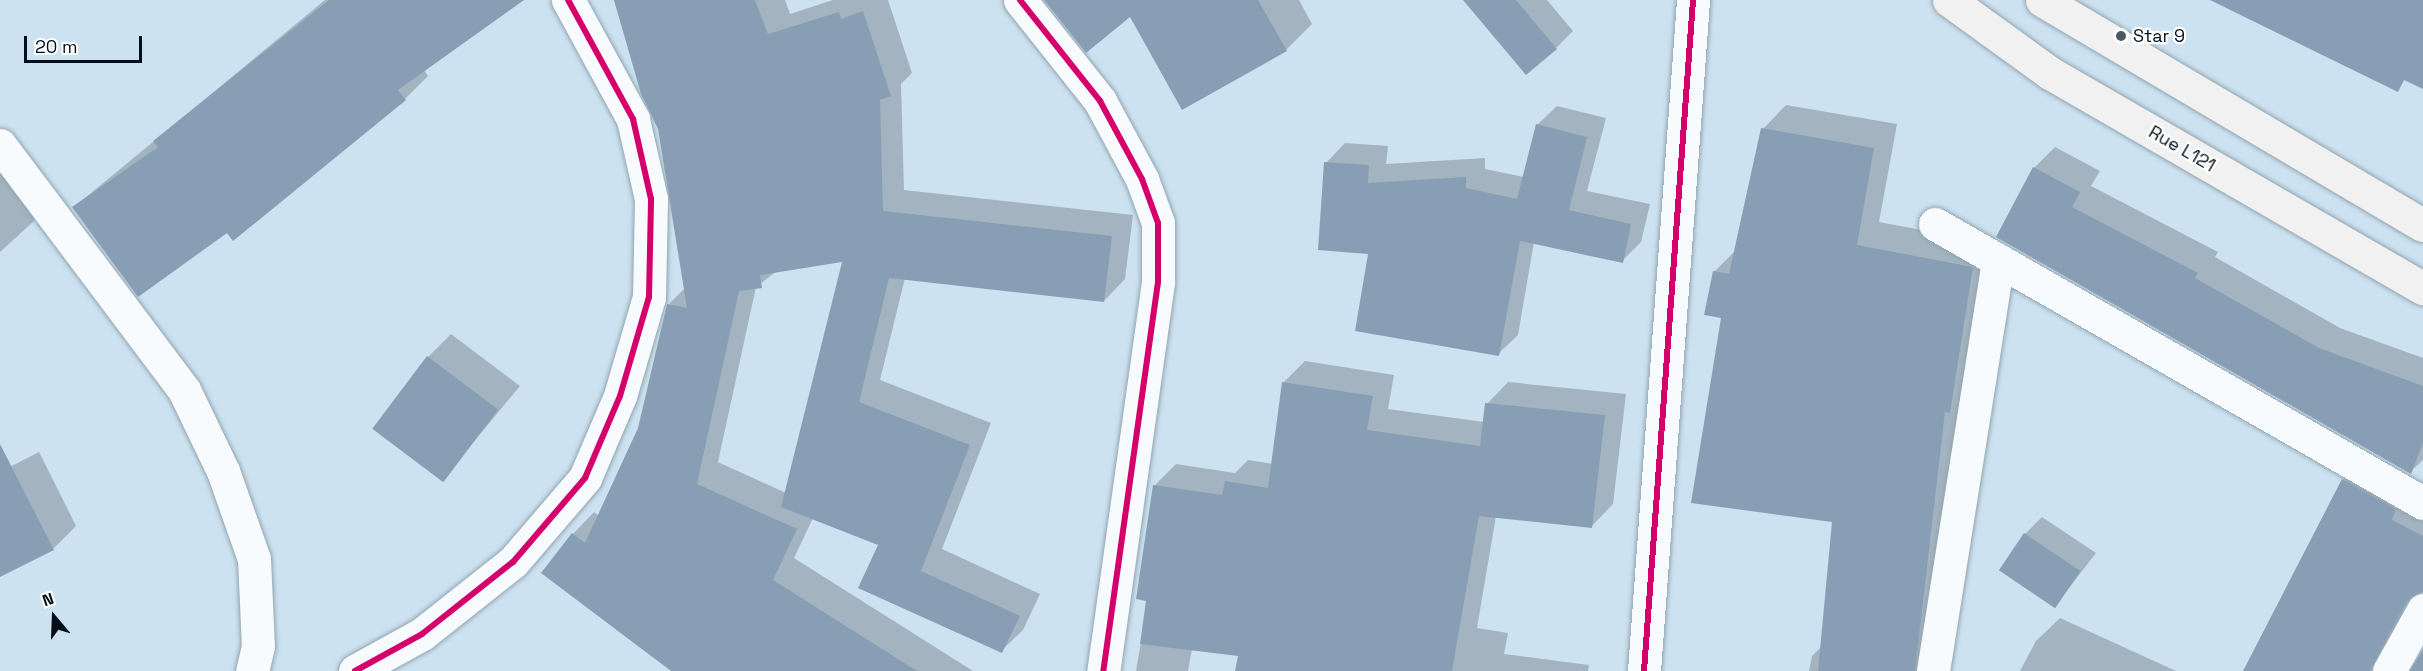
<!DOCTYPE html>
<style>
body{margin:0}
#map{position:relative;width:2423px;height:671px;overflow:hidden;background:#cce2f0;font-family:"Space Grotesk",sans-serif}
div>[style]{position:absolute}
.shadow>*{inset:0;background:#0003}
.building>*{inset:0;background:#889eb5;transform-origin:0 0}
.roads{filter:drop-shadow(0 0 2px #93a4af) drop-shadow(0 0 2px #93a4af)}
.street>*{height:33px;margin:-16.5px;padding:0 16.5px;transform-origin:16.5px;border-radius:16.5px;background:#f7fbfd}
.secondary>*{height:33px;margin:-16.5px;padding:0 16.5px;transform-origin:16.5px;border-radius:16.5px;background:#f1f1f1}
.cycleway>*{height:6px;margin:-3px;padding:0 3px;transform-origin:3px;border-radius:3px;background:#d6006c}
.dots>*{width:16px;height:16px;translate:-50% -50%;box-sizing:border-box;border:3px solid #fff;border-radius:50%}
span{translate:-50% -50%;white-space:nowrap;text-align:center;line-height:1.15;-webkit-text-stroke:4.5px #fff;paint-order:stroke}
.poi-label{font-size:18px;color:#030f18}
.left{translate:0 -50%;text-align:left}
.street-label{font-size:18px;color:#030f18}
.north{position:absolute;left:24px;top:587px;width:60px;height:60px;-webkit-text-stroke:4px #fff;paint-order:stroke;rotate:341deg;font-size:16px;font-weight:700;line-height:24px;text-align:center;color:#030f18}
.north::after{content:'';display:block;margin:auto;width:21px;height:27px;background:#030f18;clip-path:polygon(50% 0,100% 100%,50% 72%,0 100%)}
.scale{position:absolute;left:24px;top:36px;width:118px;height:27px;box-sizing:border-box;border:3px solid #030f18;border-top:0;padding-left:8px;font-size:18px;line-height:21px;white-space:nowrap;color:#030f18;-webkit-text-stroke:4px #fff;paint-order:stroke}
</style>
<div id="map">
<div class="shadow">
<i style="clip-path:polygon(325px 0,517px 0,424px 70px,428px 76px,405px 99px,227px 231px,74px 207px)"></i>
<i style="clip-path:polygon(evenodd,614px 0,785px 0,790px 14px,833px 0,888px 0,912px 73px,901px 84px,904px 190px,1133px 215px,1125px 279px,1104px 301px,905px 278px,880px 380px,991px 423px,942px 549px,1040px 594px,1023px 630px,1001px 651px,880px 544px,813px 518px,794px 558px,973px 671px,674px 671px,573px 534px,594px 512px,599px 516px,639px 428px,668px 305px,685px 288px,660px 129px,642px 93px,614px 0,844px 260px,786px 493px,718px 462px,756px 287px,777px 271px,844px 260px)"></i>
<i style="clip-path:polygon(1062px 0,1299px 0,1312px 24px,1286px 50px)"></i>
<i style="clip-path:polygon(1465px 0,1547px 0,1573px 31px,1556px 48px)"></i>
<i style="clip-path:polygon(1786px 105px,1897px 124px,1879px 222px,1995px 244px,1939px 671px,1809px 671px,1812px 656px,1822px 646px,1834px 521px,1722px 317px,1714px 272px,1736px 250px,1763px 129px)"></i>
<i style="clip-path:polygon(1557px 106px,1606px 118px,1587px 191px,1650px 204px,1641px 242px,1622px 261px,1534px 242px,1518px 335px,1498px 354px,1370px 252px,1326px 163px,1345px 143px,1388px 146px,1386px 164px,1485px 158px,1485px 169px,1524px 177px,1537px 125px)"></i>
<i style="clip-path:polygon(2055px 147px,2100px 171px,2091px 186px,2218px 252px,2215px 257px,2340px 328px,2423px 358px,2423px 460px,2410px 472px,1998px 236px,2034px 168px)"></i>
<i style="clip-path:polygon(0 150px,45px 211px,0 252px)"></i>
<i style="clip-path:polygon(451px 334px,520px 386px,443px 479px,428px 357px)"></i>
<i style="clip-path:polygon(1305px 361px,1394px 375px,1388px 409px,1484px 422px,1487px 404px,1508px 382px,1626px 394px,1613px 504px,1592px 526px,1496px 516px,1477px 628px,1508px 633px,1504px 654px,1589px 665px,1588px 671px,1237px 671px,1240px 655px,1192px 649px,1188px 671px,1136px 671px,1148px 600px,1154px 486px,1176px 464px,1235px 473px,1248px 460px,1273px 464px,1283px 383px)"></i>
<i style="clip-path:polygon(39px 452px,76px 526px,53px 549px,0 576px,0 472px)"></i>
<i style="clip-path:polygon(2367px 456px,2423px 501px,2423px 592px,2395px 638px,2404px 665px,2416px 665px,2423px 651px,2423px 671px,2245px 671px,2344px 479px)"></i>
<i style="clip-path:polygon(2042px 517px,2096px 553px,2055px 606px,2025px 534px)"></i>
<i style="clip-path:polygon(2060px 618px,2176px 671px,2020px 671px,2036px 641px)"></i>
</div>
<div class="building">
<i style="clip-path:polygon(329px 0,524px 0,398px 90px,406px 100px,233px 241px,227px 233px,138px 297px,72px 207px,158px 147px,153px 141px)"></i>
<i style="clip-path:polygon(614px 0,755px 0,768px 34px,839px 12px,841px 19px,863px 11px,891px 96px,880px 100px,883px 211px,1112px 236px,1104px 302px,889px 278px,859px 402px,970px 445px,921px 571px,1020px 616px,1002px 653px,858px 588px,878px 545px,781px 507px,842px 262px,760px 275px,762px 288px,739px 291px,697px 484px,797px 529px,773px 580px,917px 671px,671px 671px,541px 573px,572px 533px,585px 543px,638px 428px,667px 304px,687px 308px,658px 129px,641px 94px)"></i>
<i style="clip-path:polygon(1044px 0,1258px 0,1287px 51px,1182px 110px,1130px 17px,1086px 53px)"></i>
<i style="clip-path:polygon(1463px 0,1516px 0,1557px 49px,1526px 75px)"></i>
<i style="clip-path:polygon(2210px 0,2423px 0,2423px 89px,2404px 80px,2398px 92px)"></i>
<i style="clip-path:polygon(1536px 124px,1587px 137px,1569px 210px,1631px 224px,1623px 263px,1520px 241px,1499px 356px,1355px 331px,1368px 254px,1318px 250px,1324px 162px,1369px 165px,1368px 183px,1466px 177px,1466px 188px,1517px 199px)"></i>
<i style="clip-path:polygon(1761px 128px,1874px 148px,1857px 245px,1973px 267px,1950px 413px,1945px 412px,1915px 671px,1818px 671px,1832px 522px,1691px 503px,1721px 318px,1704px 315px,1713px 271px,1729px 274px)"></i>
<i style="clip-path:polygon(2033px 167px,2080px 192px,2072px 207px,2198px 273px,2195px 278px,2319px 348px,2423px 386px,2423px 443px,2411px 474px,1996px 237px)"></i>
<i style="left:427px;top:356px;width:89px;height:91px;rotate:37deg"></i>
<i style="clip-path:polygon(1282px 382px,1373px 396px,1367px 430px,1480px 446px,1485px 403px,1605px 415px,1592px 528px,1479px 516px,1452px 671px,1235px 671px,1238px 656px,1140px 644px,1146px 601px,1136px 599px,1153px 485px,1222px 495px,1225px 481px,1268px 488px)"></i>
<i style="clip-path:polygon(0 444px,54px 550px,0 577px)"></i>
<i style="clip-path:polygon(2342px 479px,2396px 509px,2392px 520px,2423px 536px,2423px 591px,2407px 601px,2370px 671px,2243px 671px)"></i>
<i style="left:2024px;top:533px;width:68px;height:45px;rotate:34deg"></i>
<i style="clip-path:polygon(2423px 649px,2423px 671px,2410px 671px)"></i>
</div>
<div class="roads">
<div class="street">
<i style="left:1020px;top:0;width:129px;rotate:51.6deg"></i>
<i style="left:1100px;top:101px;width:89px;rotate:61.7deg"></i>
<i style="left:1142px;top:179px;width:47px;rotate:70deg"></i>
<i style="left:1158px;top:223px;width:59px;rotate:90deg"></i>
<i style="left:1158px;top:282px;width:393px;rotate:98deg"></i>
<i style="left:0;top:145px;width:306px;rotate:53.1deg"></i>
<i style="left:184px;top:390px;width:90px;rotate:64.3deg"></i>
<i style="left:223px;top:471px;width:93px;rotate:70.6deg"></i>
<i style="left:254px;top:559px;width:87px;rotate:87.4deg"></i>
<i style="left:258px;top:646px;width:26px;rotate:103deg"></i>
<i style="left:1935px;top:224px;width:562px;rotate:29.76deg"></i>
<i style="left:355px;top:671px;width:77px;rotate:-28.9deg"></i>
<i style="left:422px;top:634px;width:116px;rotate:-38.4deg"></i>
<i style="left:513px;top:562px;width:111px;rotate:-49.4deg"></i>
<i style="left:585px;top:478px;width:89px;rotate:-66.9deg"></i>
<i style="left:620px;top:396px;width:103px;rotate:-73.7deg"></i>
<i style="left:649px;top:297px;width:98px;rotate:-88.8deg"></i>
<i style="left:651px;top:199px;width:82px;rotate:-102.7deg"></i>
<i style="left:633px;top:119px;width:136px;rotate:-118.6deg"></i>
<i style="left:1644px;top:671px;width:673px;rotate:-85.82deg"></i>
<i style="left:1933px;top:671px;width:416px;rotate:-81deg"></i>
<i style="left:2389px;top:671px;width:70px;rotate:-60.9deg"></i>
</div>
<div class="secondary">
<i style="left:1949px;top:0;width:125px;rotate:35.9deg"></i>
<i style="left:2050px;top:73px;width:431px;rotate:30deg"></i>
<i style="left:2042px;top:0;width:442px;rotate:30.6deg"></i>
</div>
</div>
<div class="cycleway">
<i style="left:1020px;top:0;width:129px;rotate:51.6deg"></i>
<i style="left:1100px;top:101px;width:89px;rotate:61.7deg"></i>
<i style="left:1142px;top:179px;width:47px;rotate:70deg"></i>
<i style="left:1158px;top:223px;width:59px;rotate:90deg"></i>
<i style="left:1158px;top:282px;width:393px;rotate:98deg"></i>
<i style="left:355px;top:671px;width:77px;rotate:-28.9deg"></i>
<i style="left:422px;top:634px;width:116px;rotate:-38.4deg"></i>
<i style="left:513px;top:562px;width:111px;rotate:-49.4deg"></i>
<i style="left:585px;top:478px;width:89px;rotate:-66.9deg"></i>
<i style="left:620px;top:396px;width:103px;rotate:-73.7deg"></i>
<i style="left:649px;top:297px;width:98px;rotate:-88.8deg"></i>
<i style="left:651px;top:199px;width:82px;rotate:-102.7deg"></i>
<i style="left:633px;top:119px;width:136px;rotate:-118.6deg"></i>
<i style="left:1644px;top:671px;width:673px;rotate:-85.82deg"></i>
</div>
<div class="dots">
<i style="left:2121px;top:36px;background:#495964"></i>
</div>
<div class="poi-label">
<span class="left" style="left:2133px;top:36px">Star 9</span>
</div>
<div class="street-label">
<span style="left:2182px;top:149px;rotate:30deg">Rue L121</span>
</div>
<div class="north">N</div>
<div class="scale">20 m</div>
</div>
